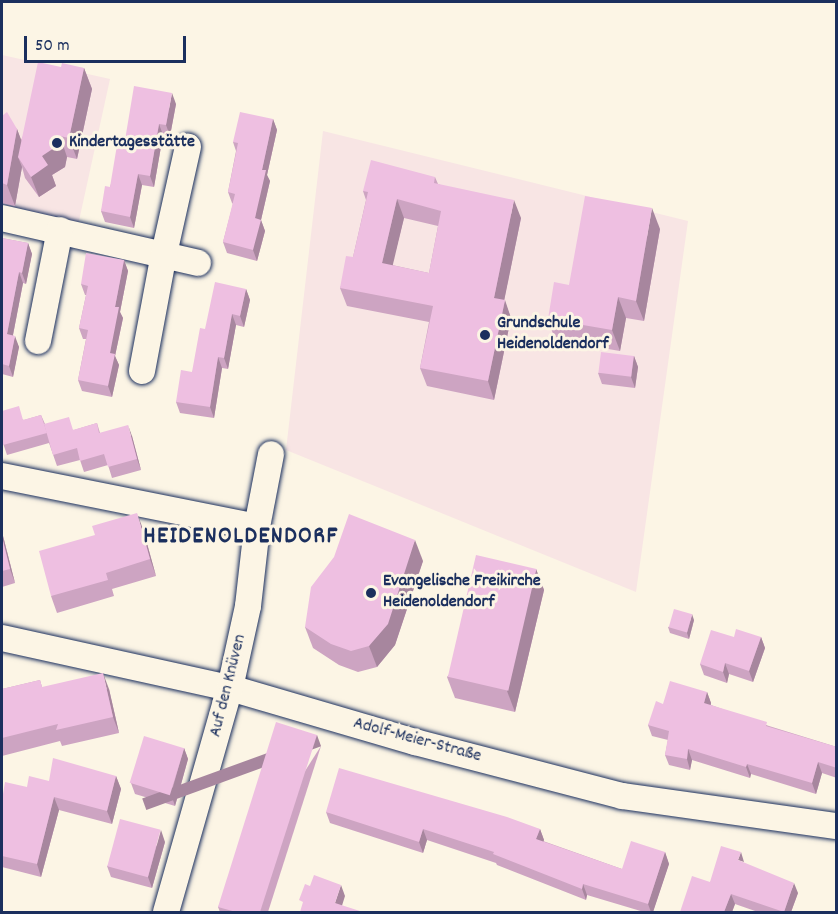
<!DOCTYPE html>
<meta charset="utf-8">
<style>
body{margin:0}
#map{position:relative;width:838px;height:914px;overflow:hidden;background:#fcf5e5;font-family:Dekko,sans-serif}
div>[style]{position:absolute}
.built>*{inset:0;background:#f8e5e4}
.roads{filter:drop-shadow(0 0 2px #1b2f5e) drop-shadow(0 0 2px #1b2f5e)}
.minor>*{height:26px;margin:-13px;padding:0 13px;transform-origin:13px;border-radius:13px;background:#fcf5e5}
.wall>*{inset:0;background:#cda4c2}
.shaded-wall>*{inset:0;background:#a7869e;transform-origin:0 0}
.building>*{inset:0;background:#eebfe1;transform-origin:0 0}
.dots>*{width:16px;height:16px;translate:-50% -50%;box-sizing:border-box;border:3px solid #fcf5e5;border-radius:50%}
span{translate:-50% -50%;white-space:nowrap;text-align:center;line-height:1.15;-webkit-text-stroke:6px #fcf5e5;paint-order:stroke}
.poi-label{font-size:18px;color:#1b2f5e;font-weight:700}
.left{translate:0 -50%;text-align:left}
.street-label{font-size:18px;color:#1b2f5e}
.district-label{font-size:24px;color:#1b2f5e;font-weight:700;letter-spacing:1.5px}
.frame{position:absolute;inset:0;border:3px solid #1b2f5e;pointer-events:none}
.scale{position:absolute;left:24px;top:36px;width:162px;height:27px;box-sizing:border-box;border:3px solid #1b2f5e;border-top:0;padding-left:8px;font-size:18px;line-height:21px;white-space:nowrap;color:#1b2f5e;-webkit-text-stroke:4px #fcf5e5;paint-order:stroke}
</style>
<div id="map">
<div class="built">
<i style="clip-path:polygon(2px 55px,110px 79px,77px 230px,2px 213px)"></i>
<i style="clip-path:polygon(323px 131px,688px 221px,636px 592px,286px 450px)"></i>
</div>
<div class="roads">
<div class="minor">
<i style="left:2px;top:218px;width:201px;rotate:12.9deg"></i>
<i style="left:38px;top:341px;width:113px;rotate:-78.8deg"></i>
<i style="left:142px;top:371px;width:119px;rotate:-79.4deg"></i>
<i style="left:164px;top:254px;width:110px;rotate:-77.4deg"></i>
<i style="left:2px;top:476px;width:260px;rotate:11.3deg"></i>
<i style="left:2px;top:638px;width:233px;rotate:12.4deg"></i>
<i style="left:230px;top:688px;width:193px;rotate:16.3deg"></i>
<i style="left:415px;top:742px;width:214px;rotate:14.6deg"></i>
<i style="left:622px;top:796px;width:216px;rotate:8deg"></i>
<i style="left:166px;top:912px;width:233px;rotate:-74.1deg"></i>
<i style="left:230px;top:688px;width:84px;rotate:-77.6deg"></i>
<i style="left:248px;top:606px;width:80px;rotate:-83.5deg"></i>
<i style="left:257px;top:527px;width:74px;rotate:-79.1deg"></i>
</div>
</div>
<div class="wall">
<i style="clip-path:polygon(61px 67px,84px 68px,92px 89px,77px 159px,67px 157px,65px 167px,52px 175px,56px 186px,39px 197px,25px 178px,22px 167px,15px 206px,2px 203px,2px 116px,17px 129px,21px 140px)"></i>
<i style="clip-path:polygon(176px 104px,170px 136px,163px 135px,154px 187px,142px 185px,134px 228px,105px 222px,101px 211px,110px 187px,125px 140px)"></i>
<i style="clip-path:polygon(273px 119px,277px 130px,267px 175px,270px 181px,261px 220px,265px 231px,257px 261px,227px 253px,223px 242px,233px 204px,232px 203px,228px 192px,236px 151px,233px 142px)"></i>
<i style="clip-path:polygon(evenodd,435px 177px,438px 184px,521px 218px,504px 300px,511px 318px,494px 400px,427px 386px,420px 368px,429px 322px,347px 306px,340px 288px,353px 257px,366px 200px,363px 191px,435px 177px,404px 218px,438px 226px,429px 273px,392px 265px,404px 218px)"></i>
<i style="clip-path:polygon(660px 229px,644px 321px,626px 318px,620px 351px,555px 340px,548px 319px,569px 285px)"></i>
<i style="clip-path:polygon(2px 238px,28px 243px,32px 254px,26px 284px,23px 283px,13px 335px,19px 347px,13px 377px,2px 374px)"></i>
<i style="clip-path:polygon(124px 260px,128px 271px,120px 312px,123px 318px,115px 356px,119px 365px,112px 397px,82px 391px,78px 380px,86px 339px,83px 339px,79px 328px,86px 295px,85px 295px,81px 284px)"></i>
<i style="clip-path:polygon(246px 289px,250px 300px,244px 327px,236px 325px,228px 369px,222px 368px,214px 418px,180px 413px,176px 402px,192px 372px)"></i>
<i style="clip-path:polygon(634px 356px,638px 367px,635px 388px,602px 384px,598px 373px)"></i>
<i style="clip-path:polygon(2px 411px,24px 420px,41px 415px,45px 424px,74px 430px,97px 423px,100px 433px,132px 436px,141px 470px,112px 478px,108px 465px,84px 472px,80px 460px,57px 466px,49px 443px,7px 455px,3px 443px,2px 443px)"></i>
<i style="clip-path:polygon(143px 529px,156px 576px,112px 589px,114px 596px,57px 613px,51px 596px)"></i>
<i style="clip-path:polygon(2px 532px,15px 583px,2px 587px)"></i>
<i style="clip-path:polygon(423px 561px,395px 645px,377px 667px,358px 672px,339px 665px,313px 648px,305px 627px)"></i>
<i style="clip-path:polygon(536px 569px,544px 590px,515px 712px,455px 698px,447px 677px)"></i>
<i style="clip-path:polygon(694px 620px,689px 639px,670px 633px,668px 627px)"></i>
<i style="clip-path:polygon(734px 637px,761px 637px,765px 648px,753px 682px,729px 674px,727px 683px,704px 675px,700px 664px)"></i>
<i style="clip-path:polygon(40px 680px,42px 687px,109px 689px,119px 733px,62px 746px,60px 741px,2px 756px,2px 689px)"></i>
<i style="clip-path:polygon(707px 692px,711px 703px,711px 705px,769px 726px,837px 747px,837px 778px,822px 773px,816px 794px,751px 774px,750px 778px,692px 760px,690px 770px,669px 765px,665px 755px,668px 740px,652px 736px,648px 725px,663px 704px)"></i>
<i style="clip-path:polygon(321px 746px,268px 912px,220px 912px,218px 907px)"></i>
<i style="clip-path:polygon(184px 748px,188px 759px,175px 806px,135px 794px,131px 783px)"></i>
<i style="clip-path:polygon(116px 776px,121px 789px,112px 824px,59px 810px,41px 877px,2px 867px,2px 800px,27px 787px,49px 781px)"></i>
<i style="clip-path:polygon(326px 812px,540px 829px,544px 840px,543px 841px,622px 869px,665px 852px,669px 864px,653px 912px,644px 912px,587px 895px,586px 900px,497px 865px,496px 863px,427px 840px,423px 853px,330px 823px)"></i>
<i style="clip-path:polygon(165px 842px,152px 888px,111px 877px,107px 866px)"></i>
<i style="clip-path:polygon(744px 863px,798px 893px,791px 912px,758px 912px,735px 904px,732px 912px,680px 912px,710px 882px)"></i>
</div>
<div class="shaded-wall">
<i style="clip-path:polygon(84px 68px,92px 89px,77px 159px,69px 138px)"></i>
<i style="clip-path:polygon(172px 93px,176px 104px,170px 136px,166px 125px)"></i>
<i style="clip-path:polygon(273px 119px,277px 130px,267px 175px,270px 181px,261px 220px,265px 231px,257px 261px,253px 250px,255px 218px,262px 170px)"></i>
<i style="clip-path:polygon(159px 124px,163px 135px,154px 187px,150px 176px)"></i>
<i style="clip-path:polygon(17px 129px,25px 150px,18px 157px,22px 167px,15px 206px,7px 185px)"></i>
<i style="clip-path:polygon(60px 136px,67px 157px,65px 167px,52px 175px,56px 186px,39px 197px,31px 177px,42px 156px)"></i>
<i style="clip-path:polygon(138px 174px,142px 185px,134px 228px,130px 217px)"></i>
<i style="clip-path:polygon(397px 199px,404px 218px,389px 281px,382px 263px)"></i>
<i style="clip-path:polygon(514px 200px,521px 218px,501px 316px,494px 298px)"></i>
<i style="clip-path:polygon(652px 208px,660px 229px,644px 321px,636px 301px)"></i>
<i style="clip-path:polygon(28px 243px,32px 254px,26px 284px,22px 273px)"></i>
<i style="clip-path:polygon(124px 260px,128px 271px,120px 312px,123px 318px,115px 356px,119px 365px,112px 397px,108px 386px,110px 353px,115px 307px)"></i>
<i style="clip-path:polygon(19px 272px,23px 283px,11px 345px,7px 334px)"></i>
<i style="clip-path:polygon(246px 289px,250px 300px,244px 327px,240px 316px)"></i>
<i style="clip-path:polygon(618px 297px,626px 318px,620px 351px,612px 330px)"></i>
<i style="clip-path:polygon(505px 300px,511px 318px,494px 400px,488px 381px)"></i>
<i style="clip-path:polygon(232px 314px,236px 325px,228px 369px,224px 358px)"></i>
<i style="clip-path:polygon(15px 336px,19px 347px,13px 377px,9px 366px)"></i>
<i style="clip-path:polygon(634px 356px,638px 367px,635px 388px,631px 377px)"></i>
<i style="clip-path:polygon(218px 357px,222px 368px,214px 418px,210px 407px)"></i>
<i style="clip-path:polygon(128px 425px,132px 436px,141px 470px,137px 459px)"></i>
<i style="clip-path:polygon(137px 513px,143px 529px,156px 576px,150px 559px)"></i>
<i style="clip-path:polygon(2px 532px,15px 583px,10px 569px,2px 537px)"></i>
<i style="clip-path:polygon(415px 540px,423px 561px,395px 645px,377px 667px,369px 646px)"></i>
<i style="clip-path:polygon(536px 569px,544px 590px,515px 712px,507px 691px)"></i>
<i style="clip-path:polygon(692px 614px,694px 620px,689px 639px,687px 633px)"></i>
<i style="clip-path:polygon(761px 637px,765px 648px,753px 682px,749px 671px)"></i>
<i style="clip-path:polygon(725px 663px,729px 674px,727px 683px,723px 672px)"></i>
<i style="clip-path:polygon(103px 673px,109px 689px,119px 733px,113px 717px)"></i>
<i style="clip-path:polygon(707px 692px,711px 703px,708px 714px,704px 703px)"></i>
<i style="left:317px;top:735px;width:12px;height:186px;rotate:70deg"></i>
<i style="clip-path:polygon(184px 748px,188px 759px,175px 806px,171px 794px)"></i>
<i style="clip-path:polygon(688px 749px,692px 760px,690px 770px,687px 759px)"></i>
<i style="clip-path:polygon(818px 762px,822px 773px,816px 794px,812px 783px)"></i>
<i style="clip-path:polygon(747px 764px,751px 774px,750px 778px,746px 767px)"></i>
<i style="clip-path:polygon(116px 776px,121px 789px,112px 824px,107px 811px)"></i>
<i style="clip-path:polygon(54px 797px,59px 810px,41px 877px,37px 864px)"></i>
<i style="clip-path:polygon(423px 829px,427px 840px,423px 853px,419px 842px)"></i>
<i style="clip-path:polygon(540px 829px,544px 840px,540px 850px,536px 839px)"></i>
<i style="clip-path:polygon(161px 830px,165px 842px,152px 888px,148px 877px)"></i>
<i style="clip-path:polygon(665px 852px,669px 864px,653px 912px,651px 912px,648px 904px)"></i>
<i style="clip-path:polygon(741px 852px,744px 862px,738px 860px)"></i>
<i style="clip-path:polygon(794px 883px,798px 893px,791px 912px,784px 912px)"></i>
<i style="clip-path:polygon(583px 884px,587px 895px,586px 900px,582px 889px)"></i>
<i style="clip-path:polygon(341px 885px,345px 896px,340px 912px,335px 903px)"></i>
<i style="clip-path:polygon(731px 894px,735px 904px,732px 912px,724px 912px)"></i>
</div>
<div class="building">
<i style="clip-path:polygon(38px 62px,61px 67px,62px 63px,84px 68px,69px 138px,60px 136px,57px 146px,42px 156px,48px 165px,31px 177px,18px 157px)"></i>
<i style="clip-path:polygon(134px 86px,172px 93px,166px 125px,159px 124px,150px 176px,138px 174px,130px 217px,101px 211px,105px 186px,110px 187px,118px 139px,125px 140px)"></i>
<i style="clip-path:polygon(7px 112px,17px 129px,7px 185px,2px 183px,2px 116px)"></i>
<i style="clip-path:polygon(240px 112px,273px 119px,262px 170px,266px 170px,255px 218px,261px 220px,253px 250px,223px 242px,235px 194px,228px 192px,238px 143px,233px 142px)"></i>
<i style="clip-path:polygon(evenodd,371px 160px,435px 177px,434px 183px,514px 200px,494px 298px,505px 300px,488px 381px,420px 368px,433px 306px,340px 288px,346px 256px,353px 257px,368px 192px,363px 191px,371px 160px,397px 199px,441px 211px,429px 273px,382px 263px,397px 199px)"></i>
<i style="clip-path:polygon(585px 196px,652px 208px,636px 301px,618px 297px,612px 330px,548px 319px,554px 282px,569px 285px)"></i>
<i style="clip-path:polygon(2px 238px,28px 243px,22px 273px,19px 272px,7px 334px,15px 336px,9px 366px,2px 364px)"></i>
<i style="clip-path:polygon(86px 253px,124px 260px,115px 307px,119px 307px,110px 353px,115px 354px,108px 386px,78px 380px,88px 330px,79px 328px,88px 286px,81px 284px)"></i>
<i style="clip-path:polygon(215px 282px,246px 289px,240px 316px,232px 314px,224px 358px,218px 357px,210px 407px,176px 402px,181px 370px,192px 372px,200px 328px,205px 329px)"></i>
<i style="left:601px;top:352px;width:33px;height:21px;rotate:7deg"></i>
<i style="clip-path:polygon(19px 406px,23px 420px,41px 415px,47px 433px,3px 445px,2px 439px,2px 411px)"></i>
<i style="clip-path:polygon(69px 417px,73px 430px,97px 423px,99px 433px,128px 425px,137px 459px,108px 467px,104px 454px,80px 461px,77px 448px,53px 455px,44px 424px)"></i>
<i style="clip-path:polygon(137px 513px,150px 559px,106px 573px,108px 580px,51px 596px,39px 551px,95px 535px,92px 526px)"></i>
<i style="clip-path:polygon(349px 514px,415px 540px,388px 624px,369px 646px,351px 651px,331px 644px,305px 627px,311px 587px,334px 557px)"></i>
<i style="clip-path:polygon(2px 537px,10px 569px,2px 571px)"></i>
<i style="left:476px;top:555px;width:62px;height:125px;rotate:13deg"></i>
<i style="left:674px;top:609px;width:19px;height:19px;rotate:16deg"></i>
<i style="clip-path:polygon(736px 629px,761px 637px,749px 671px,725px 663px,723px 672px,700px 664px,711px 630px,734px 637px)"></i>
<i style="clip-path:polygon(103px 673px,113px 717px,56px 730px,58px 724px,2px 738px,2px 689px,40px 680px,42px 687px)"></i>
<i style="clip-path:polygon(670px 681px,707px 692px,704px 703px,767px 722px,766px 726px,837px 747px,837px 768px,818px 762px,812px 783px,747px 764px,746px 767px,688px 749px,687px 759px,665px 755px,669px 731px,648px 725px,656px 701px,663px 704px)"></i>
<i style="clip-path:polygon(276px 722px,317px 735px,260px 912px,236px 912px,218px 907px)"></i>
<i style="left:144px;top:736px;width:42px;height:49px;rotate:17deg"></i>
<i style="clip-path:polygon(53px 758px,116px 776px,107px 811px,54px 797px,37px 864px,2px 856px,2px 800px,5px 782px,27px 787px,29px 776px,49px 781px)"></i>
<i style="clip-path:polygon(339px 768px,507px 817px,540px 829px,536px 839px,622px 869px,631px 841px,665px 852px,648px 904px,583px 884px,582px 889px,493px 854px,494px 852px,423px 829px,419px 842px,326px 812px)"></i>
<i style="left:120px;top:819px;width:42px;height:49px;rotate:15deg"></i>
<i style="clip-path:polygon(721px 846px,741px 852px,738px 860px,794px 883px,784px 912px,731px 894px,724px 912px,680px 912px,692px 876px,710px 882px)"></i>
<i style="clip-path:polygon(314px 875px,341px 885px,335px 903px,363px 912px,300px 912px,303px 902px,299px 900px,305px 884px,310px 886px)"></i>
</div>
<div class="dots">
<i style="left:57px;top:143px;background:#1b2f5e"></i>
<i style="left:485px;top:335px;background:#1b2f5e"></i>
<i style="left:371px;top:593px;background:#1b2f5e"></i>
</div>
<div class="poi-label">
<span class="left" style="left:69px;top:143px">Kindertagesstätte</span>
<span class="left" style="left:497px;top:335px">Grundschule<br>Heidenoldendorf</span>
<span class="left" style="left:383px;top:593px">Evangelische Freikirche<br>Heidenoldendorf</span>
</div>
<div class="street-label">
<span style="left:229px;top:686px;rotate:-76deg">Auf den Knüven</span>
<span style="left:417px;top:741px;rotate:15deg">Adolf-Meier-Straße</span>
</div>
<div class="district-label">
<span style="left:241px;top:538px">HEIDENOLDENDORF</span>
</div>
<div class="frame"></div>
<div class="scale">50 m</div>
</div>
